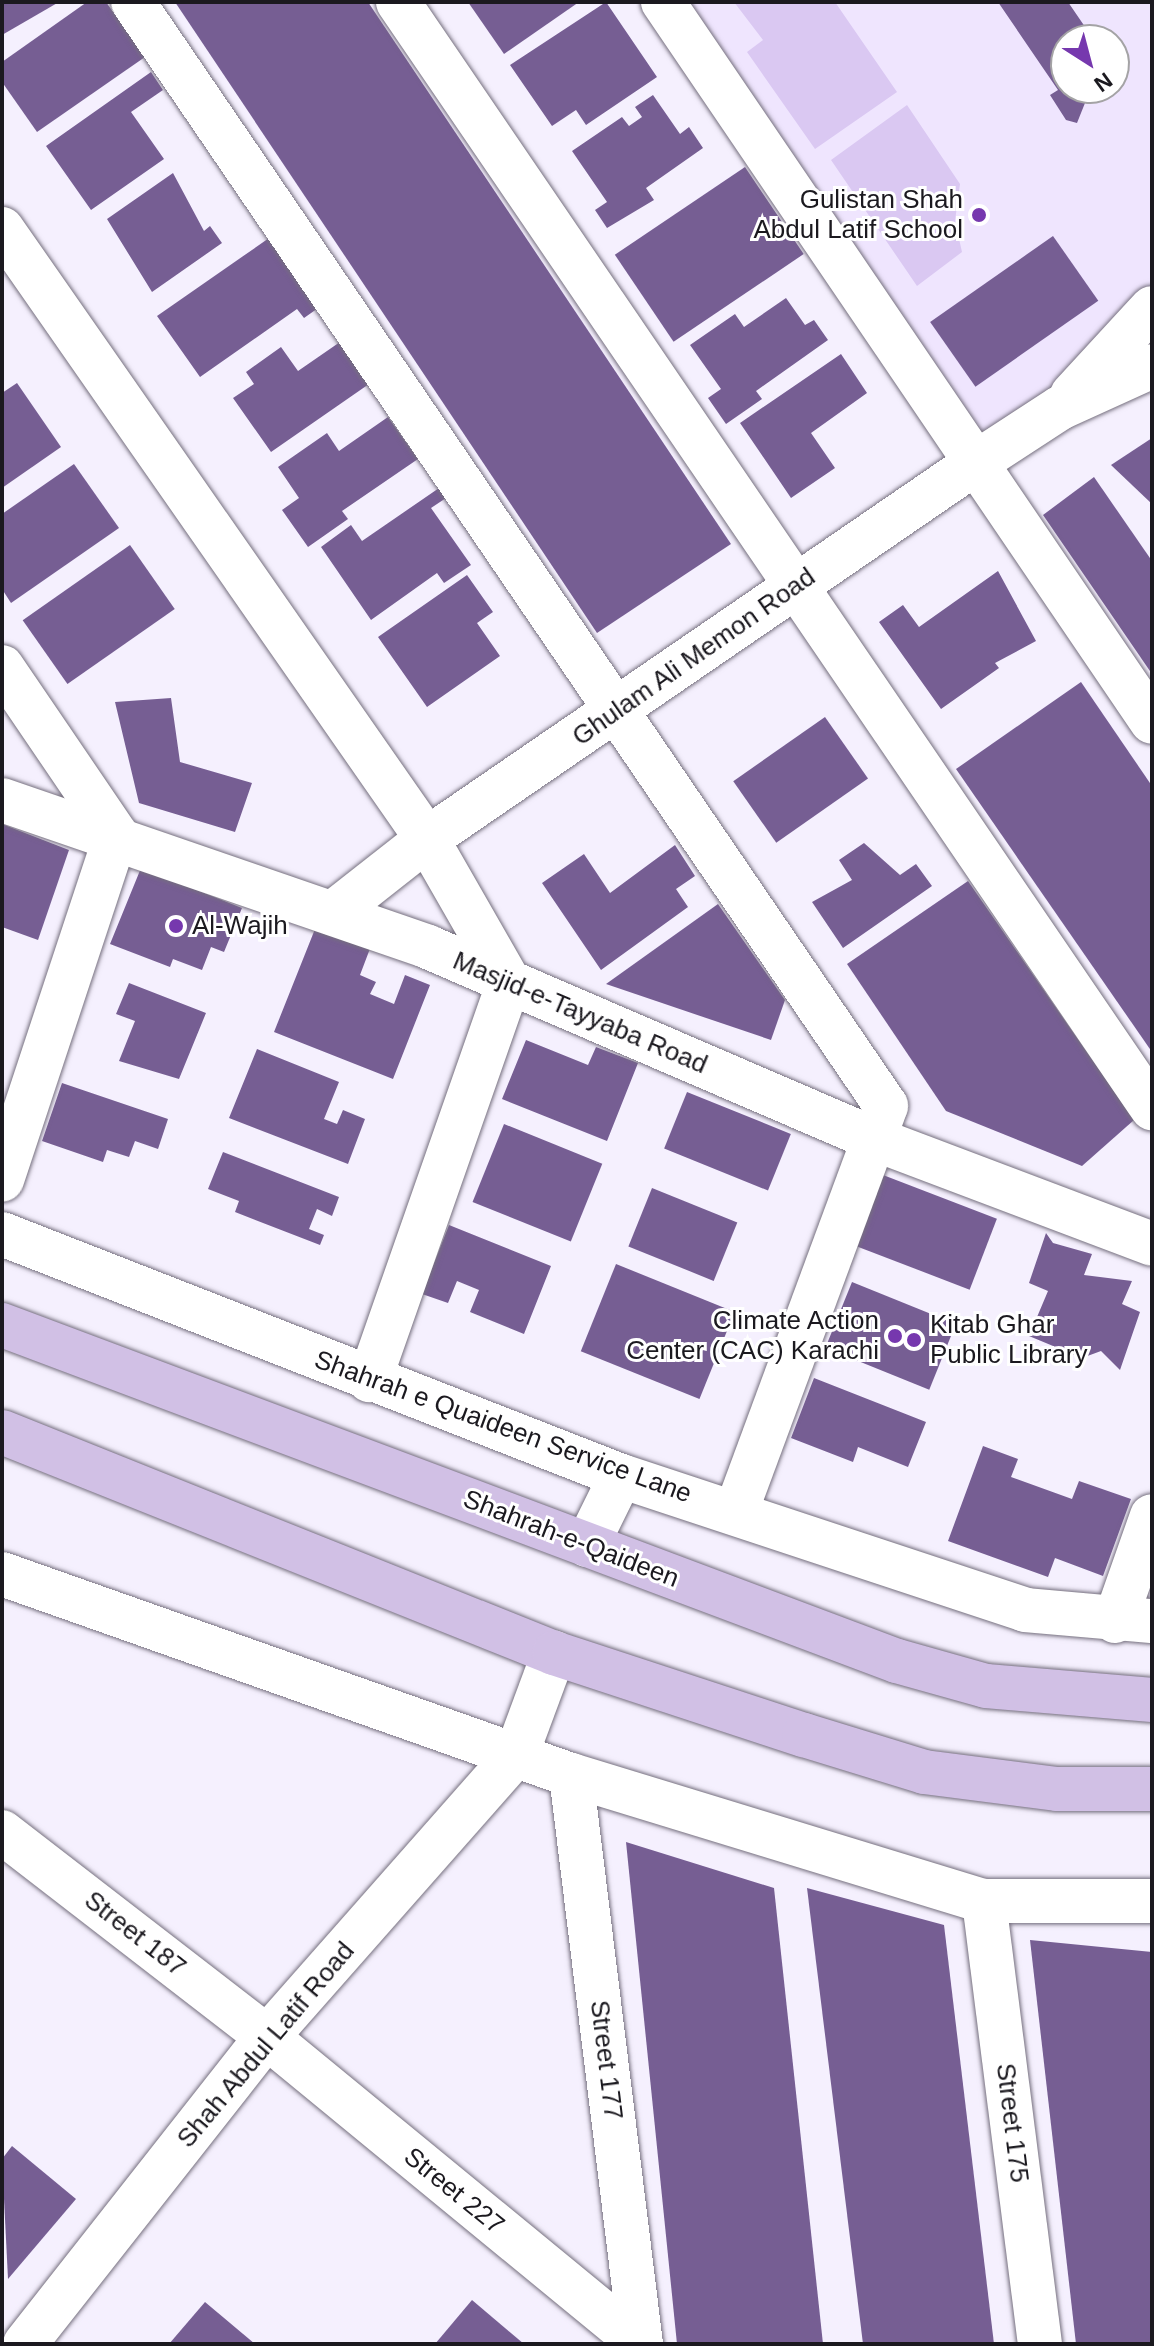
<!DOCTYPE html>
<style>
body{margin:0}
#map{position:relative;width:1154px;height:2346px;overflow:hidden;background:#f5f0fe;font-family:Arial,sans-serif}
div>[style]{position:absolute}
.built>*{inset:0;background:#efe5fe}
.green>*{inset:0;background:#dac8f2}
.building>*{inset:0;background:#765e93;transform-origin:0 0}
.roads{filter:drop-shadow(0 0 2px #756f7e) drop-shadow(0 0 2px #756f7e)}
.minor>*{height:44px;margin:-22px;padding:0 22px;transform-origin:22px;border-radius:22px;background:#fff}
.major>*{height:44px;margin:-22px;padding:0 22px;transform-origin:22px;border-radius:22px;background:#d1c0e5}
.dots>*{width:22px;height:22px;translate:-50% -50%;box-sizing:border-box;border:4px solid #fff;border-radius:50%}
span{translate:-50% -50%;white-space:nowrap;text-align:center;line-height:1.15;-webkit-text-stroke:6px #fff;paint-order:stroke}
.poi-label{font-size:26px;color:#1b191f}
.right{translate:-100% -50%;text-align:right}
.left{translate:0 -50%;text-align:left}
.street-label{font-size:26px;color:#1b191f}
.frame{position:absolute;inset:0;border:4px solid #1b191f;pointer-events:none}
.north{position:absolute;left:1050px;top:24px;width:80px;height:80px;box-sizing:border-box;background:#fff;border:2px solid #a4a3a5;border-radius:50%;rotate:144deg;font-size:22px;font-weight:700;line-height:32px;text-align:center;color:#1b191f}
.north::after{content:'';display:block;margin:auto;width:28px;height:36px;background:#7638ae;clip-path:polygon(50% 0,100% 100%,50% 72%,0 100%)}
</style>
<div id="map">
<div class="built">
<i style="clip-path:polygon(evenodd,663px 2px,1152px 2px,1152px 343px,974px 464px,663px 2px,1066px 40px,1114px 40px,1114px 88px,1066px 88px,1066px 40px)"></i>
</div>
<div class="green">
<i style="clip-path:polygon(734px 2px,835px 2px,897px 92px,815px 149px,747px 52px,763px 40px)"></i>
<i style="clip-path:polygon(907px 105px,960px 184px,955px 221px,962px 252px,917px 286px,831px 160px)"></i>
</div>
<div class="building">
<i style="clip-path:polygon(2px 2px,59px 2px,2px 35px)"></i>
<i style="clip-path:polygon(87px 2px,106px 2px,145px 57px,37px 132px,2px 82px,2px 62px)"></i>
<i style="clip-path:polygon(175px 2px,368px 2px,731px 544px,597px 633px)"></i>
<i style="clip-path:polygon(468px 2px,579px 2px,504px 54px)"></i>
<i style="clip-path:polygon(606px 2px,657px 77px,586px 125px,576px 110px,552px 126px,510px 65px)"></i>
<i style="clip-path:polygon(998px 2px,1068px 2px,1094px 40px,1066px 40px,1066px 88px,1091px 88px,1077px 123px,1066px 120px,1050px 95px,1058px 90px)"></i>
<i style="clip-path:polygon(151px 72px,163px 90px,131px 112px,164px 159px,91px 210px,46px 146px)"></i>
<i style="clip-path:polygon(653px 95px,680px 134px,689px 127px,703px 148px,646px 188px,654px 200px,607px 228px,595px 210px,607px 202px,572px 151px,622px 117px,629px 126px,642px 117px,635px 107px)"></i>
<i style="left:745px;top:167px;width:105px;height:157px;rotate:56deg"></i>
<i style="clip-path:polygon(173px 173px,204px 231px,210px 226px,222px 243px,152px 292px,107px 219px)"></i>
<i style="clip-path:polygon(272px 236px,321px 306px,304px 318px,297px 309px,200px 377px,157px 316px)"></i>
<i style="left:1053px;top:236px;width:79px;height:150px;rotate:55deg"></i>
<i style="clip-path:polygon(786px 298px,805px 325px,814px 320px,828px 340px,756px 391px,762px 399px,726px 424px,708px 398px,721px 389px,690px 345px,735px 314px,744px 327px)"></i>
<i style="clip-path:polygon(340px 342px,369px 384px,271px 452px,233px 398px,254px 384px,246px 372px,281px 347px,298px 371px)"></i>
<i style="clip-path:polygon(841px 354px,867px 393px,811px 433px,835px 468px,791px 498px,740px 423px)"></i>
<i style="clip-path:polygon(17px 383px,61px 447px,2px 488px,2px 393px)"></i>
<i style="clip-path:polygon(388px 417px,418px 459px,342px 511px,348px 519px,308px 547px,282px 510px,299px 498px,278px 467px,327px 433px,339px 451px)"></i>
<i style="clip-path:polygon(1152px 438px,1152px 504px,1111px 465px)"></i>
<i style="clip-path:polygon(74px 464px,119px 528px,11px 603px,2px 589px,2px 514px)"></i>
<i style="clip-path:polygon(1094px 477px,1152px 561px,1152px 674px,1043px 515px)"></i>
<i style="clip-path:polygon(442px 486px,449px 496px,431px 508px,471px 565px,444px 583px,437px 573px,371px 620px,321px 547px,351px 525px,362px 541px)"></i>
<i style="left:130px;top:545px;width:78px;height:131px;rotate:55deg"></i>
<i style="clip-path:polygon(998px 571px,1036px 641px,995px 663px,999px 668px,941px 709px,879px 622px,903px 605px,919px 627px)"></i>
<i style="clip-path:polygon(467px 575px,493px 612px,477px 623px,500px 656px,427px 707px,378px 637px)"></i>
<i style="clip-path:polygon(1081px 682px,1152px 786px,1152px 1052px,956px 769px)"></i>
<i style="clip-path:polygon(171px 698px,180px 762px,252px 783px,235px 832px,139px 803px,115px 702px)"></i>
<i style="left:825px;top:717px;width:75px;height:112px;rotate:55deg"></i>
<i style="clip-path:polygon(2px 824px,69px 850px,38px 940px,2px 927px)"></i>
<i style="clip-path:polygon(864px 843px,900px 875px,916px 864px,932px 886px,843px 948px,812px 902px,852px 880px,839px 860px)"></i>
<i style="clip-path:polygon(675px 845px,695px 876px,676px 889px,688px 907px,601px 970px,542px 883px,584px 854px,610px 893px)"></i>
<i style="clip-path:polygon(141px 868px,242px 908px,224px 952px,211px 947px,202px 970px,173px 959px,170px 967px,110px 944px)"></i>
<i style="clip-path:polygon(968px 881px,1134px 1120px,1082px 1166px,946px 1111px,847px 964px)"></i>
<i style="clip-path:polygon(718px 904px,785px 1000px,771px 1040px,606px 984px)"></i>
<i style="clip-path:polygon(317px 924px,371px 946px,360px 975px,376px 982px,370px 994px,394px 1004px,405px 975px,430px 985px,393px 1079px,274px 1032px)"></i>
<i style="clip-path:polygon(129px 983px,206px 1013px,179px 1079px,119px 1061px,135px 1021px,116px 1014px)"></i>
<i style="clip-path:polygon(526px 1040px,588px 1065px,596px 1047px,638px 1063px,607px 1141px,502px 1099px)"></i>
<i style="clip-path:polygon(257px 1049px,339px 1082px,324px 1119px,337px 1124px,343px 1110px,365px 1119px,348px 1164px,229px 1118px)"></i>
<i style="clip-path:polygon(62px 1083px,168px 1119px,158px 1149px,135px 1141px,129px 1157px,107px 1150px,103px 1162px,42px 1141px)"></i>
<i style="left:687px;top:1092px;width:112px;height:61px;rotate:22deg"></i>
<i style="left:504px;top:1124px;width:106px;height:84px;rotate:22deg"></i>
<i style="clip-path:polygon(223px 1152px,339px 1197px,332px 1216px,317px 1209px,309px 1229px,324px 1235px,320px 1245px,235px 1212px,239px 1201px,208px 1189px)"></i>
<i style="left:883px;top:1175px;width:122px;height:76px;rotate:21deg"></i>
<i style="left:652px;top:1188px;width:92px;height:63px;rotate:22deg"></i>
<i style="clip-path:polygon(449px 1225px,551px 1266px,524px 1334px,470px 1312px,479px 1290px,457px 1281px,448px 1303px,422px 1294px)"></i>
<i style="clip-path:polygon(1046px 1233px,1053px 1243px,1092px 1254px,1084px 1275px,1132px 1281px,1122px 1304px,1140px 1312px,1120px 1370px,1101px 1351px,1082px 1358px,1029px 1336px,1048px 1291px,1029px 1283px)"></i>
<i style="left:616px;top:1264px;width:128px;height:94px;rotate:22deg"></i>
<i style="left:852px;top:1282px;width:112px;height:71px;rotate:22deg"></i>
<i style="clip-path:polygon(814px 1378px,926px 1422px,908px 1467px,858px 1447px,853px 1462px,791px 1438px)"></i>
<i style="clip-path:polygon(983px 1446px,1018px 1459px,1011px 1477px,1072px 1499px,1079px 1481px,1131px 1499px,1103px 1576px,1055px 1558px,1048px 1577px,948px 1541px)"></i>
<i style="clip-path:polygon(626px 1842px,774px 1888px,823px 2344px,677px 2344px)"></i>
<i style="clip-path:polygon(807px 1888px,944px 1925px,994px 2344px,863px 2344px)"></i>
<i style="clip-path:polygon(1030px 1940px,1152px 1952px,1152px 2344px,1076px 2344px)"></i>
<i style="clip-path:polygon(12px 2146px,76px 2199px,8px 2279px,2px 2159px)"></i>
<i style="clip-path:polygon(472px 2300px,524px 2344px,435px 2344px)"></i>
<i style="clip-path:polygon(205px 2302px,255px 2344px,169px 2344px)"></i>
</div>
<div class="roads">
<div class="minor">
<i style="left:133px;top:2px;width:1336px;rotate:55.7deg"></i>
<i style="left:886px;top:1106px;width:432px;rotate:110.3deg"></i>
<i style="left:398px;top:2px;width:1339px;rotate:55.72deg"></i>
<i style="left:663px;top:2px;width:870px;rotate:55.82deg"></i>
<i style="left:2px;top:229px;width:743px;rotate:55.13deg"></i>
<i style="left:427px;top:839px;width:165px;rotate:60.2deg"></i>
<i style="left:509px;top:982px;width:422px;rotate:109.3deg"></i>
<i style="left:1072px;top:395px;width:118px;rotate:-47.4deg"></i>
<i style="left:2px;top:667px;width:203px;rotate:55.8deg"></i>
<i style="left:116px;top:835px;width:363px;rotate:108.3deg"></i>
<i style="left:2px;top:800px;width:451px;rotate:19deg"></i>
<i style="left:428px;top:947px;width:483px;rotate:23.3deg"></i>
<i style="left:872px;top:1138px;width:299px;rotate:20.7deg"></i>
<i style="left:333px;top:913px;width:120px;rotate:-38.2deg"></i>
<i style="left:427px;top:839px;width:663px;rotate:-34.43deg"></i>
<i style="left:974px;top:464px;width:103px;rotate:-33.1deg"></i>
<i style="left:1060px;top:408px;width:101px;rotate:-24.5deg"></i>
<i style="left:2px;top:1234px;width:665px;rotate:21.35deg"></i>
<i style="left:621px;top:1476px;width:426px;rotate:18.3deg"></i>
<i style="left:1025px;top:1610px;width:127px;rotate:5deg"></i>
<i style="left:587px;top:1545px;width:77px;rotate:-63.8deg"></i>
<i style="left:2px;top:1574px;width:603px;rotate:19.46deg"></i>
<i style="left:571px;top:1775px;width:432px;rotate:17deg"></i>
<i style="left:984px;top:1901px;width:168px"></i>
<i style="left:1115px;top:1621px;width:111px;rotate:-70.6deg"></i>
<i style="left:571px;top:1775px;width:573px;rotate:82.99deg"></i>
<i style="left:2px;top:1832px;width:335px;rotate:37.7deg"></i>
<i style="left:267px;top:2037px;width:484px;rotate:39.4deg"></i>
<i style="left:984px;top:1901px;width:447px;rotate:82.8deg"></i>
<i style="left:25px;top:2344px;width:391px;rotate:-51.8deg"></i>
<i style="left:267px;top:2037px;width:378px;rotate:-48.6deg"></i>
<i style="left:517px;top:1753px;width:107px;rotate:-69.7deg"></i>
</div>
<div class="major">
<i style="left:2px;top:1325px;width:956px;rotate:20.58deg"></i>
<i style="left:897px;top:1661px;width:92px;rotate:15.7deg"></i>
<i style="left:986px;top:1686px;width:167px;rotate:4.8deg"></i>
<i style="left:2px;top:1432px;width:595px;rotate:21.82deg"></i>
<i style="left:554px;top:1653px;width:263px;rotate:18.2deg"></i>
<i style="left:804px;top:1735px;width:126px;rotate:17.1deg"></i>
<i style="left:924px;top:1772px;width:134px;rotate:7.3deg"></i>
<i style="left:1057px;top:1789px;width:95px"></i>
</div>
</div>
<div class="dots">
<i style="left:979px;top:215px;background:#7638ae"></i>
<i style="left:176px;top:926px;background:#7638ae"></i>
<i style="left:895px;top:1336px;background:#7638ae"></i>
<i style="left:914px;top:1340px;background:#7638ae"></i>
</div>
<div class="poi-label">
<span class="right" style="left:963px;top:215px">Gulistan Shah<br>Abdul Latif School</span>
<span class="left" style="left:192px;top:926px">Al-Wajih</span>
<span class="right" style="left:879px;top:1336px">Climate Action<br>Center (CAC) Karachi</span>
<span class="left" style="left:930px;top:1340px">Kitab Ghar<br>Public Library</span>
</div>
<div class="street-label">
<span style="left:694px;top:657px;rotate:-35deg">Ghulam Ali Memon Road</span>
<span style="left:580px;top:1013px;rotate:23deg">Masjid-e-Tayyaba Road</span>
<span style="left:503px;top:1427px;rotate:20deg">Shahrah e Quaideen Service Lane</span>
<span style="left:571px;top:1539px;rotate:21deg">Shahrah-e-Qaideen</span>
<span style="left:135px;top:1934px;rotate:38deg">Street 187</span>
<span style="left:266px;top:2045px;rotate:-50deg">Shah Abdul Latif Road</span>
<span style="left:606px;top:2060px;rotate:83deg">Street 177</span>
<span style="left:1012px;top:2123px;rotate:83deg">Street 175</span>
<span style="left:454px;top:2191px;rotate:39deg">Street 227</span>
</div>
<div class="frame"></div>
<div class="north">N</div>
</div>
